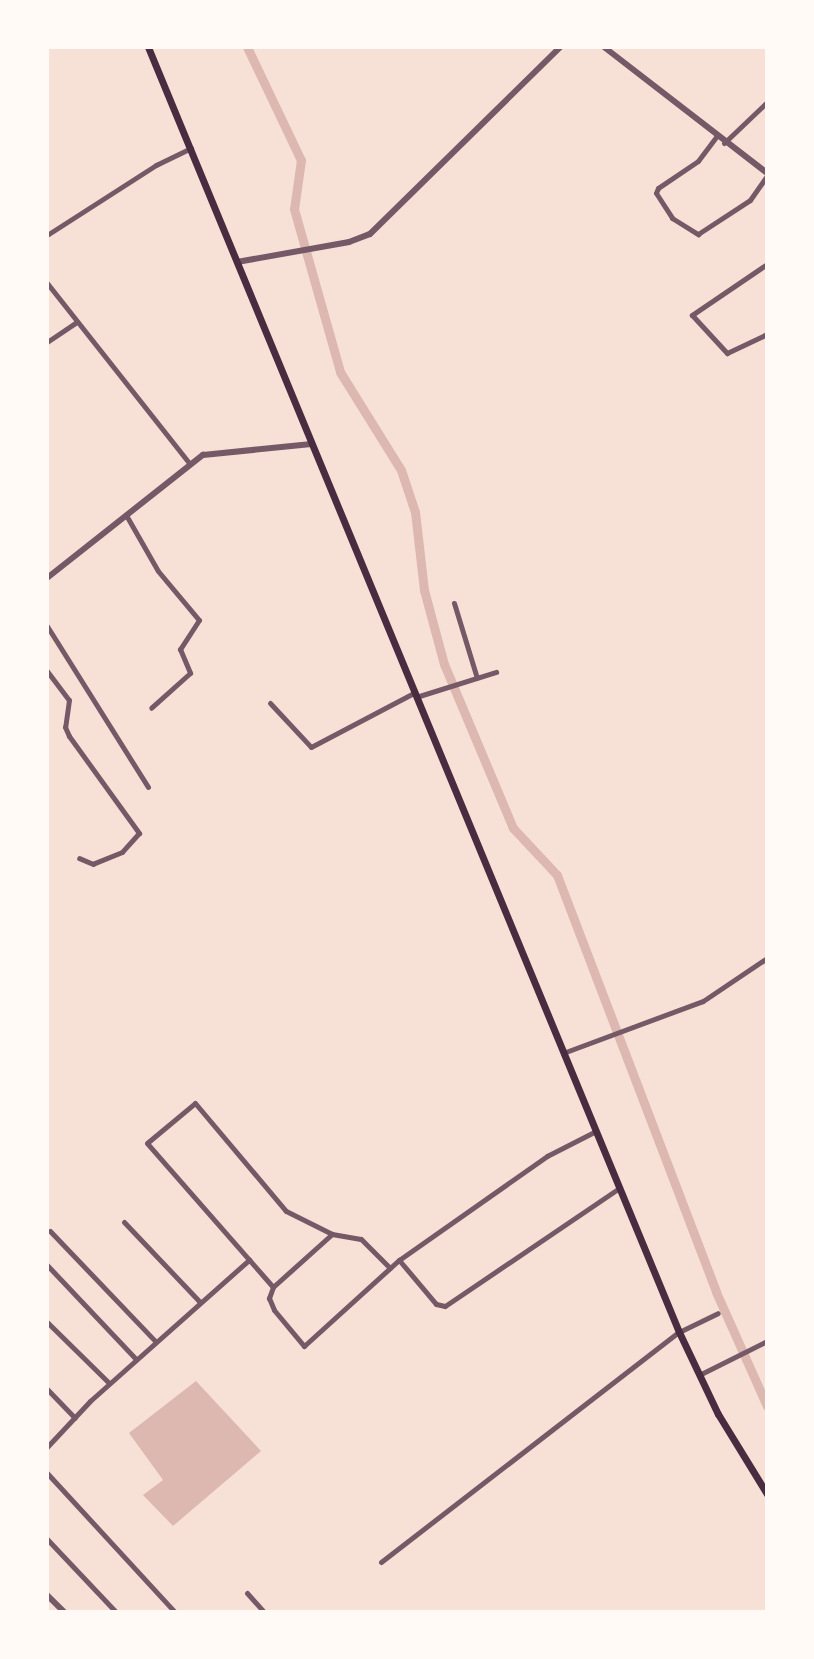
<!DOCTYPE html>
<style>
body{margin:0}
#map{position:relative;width:814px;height:1659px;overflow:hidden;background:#f7e1d7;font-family:"Open Sans",sans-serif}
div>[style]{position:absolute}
.water>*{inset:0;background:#dcb8b0}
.canal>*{height:9px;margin:-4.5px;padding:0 4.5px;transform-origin:4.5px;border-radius:4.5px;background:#dcb8b0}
.minor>*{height:5px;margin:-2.5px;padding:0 2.5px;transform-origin:2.5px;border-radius:2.5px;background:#755966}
.tertiary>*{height:6px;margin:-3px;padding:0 3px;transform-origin:3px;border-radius:3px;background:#755966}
.secondary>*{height:7px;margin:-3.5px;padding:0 3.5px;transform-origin:3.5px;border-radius:3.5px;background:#4a2c40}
span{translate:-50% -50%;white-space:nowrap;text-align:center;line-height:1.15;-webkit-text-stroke:5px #fffaf5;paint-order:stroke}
.frame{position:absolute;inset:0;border:49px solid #fffaf5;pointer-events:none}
</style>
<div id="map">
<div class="water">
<i style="clip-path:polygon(196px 1381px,261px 1451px,173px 1526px,143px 1495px,163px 1480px,129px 1433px)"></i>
</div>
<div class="canal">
<i style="left:247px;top:47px;width:125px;rotate:64.5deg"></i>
<i style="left:301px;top:160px;width:49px;rotate:98.1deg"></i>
<i style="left:294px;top:209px;width:169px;rotate:74.2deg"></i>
<i style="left:340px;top:372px;width:115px;rotate:58.1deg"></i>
<i style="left:401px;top:470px;width:44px;rotate:71.6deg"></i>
<i style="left:415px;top:512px;width:79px;rotate:83.4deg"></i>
<i style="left:424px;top:590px;width:77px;rotate:74.9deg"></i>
<i style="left:444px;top:664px;width:178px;rotate:67.2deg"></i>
<i style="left:513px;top:828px;width:64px;rotate:46.9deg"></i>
<i style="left:557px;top:875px;width:446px;rotate:69.1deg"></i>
<i style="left:716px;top:1292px;width:125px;rotate:65.9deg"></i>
</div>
<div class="minor">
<i style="left:716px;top:137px;width:30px;rotate:127deg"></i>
<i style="left:698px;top:161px;width:48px;rotate:146deg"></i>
<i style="left:658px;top:188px;width:5px;rotate:112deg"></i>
<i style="left:656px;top:193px;width:30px;rotate:57deg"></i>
<i style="left:672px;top:218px;width:31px;rotate:32deg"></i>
<i style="left:698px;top:234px;width:62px;rotate:-33.2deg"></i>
<i style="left:750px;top:200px;width:29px;rotate:-55deg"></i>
<i style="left:724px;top:143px;width:59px;rotate:-43.6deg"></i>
<i style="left:47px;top:235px;width:130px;rotate:-32.7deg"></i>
<i style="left:156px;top:165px;width:39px;rotate:-26deg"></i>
<i style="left:767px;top:264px;width:91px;rotate:145.8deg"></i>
<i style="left:692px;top:315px;width:52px;rotate:47.4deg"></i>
<i style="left:727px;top:353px;width:44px;rotate:-25.4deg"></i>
<i style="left:47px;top:283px;width:229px;rotate:51.7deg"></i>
<i style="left:47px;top:342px;width:36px;rotate:-34deg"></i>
<i style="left:126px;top:515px;width:64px;rotate:60.3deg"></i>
<i style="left:158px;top:571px;width:64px;rotate:50.1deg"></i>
<i style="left:199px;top:620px;width:35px;rotate:123deg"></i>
<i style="left:180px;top:649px;width:26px;rotate:67deg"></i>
<i style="left:190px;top:673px;width:52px;rotate:138.1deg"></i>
<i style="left:454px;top:603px;width:78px;rotate:73deg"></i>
<i style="left:47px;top:626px;width:190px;rotate:57.9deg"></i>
<i style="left:47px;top:671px;width:36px;rotate:53deg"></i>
<i style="left:69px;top:700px;width:27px;rotate:98deg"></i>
<i style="left:65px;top:727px;width:10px;rotate:66deg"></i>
<i style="left:69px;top:736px;width:120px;rotate:54.2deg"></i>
<i style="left:139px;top:833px;width:25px;rotate:132deg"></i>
<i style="left:122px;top:852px;width:31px;rotate:158deg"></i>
<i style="left:93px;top:864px;width:15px;rotate:-157deg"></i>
<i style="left:416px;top:697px;width:84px;rotate:-17.4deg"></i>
<i style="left:270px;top:703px;width:60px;rotate:47deg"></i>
<i style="left:311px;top:747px;width:116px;rotate:-27.7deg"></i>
<i style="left:563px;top:1053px;width:149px;rotate:-20.4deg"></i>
<i style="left:703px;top:1001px;width:77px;rotate:-33.9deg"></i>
<i style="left:124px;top:1222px;width:110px;rotate:46.5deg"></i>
<i style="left:50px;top:1231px;width:152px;rotate:46.3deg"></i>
<i style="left:332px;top:1234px;width:79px;rotate:138.1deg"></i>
<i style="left:273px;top:1287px;width:12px;rotate:110deg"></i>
<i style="left:269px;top:1298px;width:13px;rotate:67deg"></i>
<i style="left:274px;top:1310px;width:47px;rotate:50.2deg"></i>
<i style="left:304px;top:1346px;width:128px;rotate:-42.2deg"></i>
<i style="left:399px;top:1260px;width:181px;rotate:-35.1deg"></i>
<i style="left:547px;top:1156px;width:55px;rotate:-27deg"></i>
<i style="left:399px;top:1260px;width:57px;rotate:49.9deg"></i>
<i style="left:436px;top:1304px;width:9px;rotate:13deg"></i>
<i style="left:445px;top:1306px;width:210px;rotate:-34.1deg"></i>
<i style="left:47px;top:1265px;width:129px;rotate:46.6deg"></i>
<i style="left:273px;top:1287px;width:191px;rotate:-131.2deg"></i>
<i style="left:147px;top:1143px;width:62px;rotate:-39.8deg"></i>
<i style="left:195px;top:1103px;width:141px;rotate:49.9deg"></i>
<i style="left:286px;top:1211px;width:51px;rotate:26.6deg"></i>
<i style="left:332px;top:1234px;width:29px;rotate:10deg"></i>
<i style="left:361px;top:1239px;width:41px;rotate:45deg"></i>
<i style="left:47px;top:1322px;width:87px;rotate:44.5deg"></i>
<i style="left:699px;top:1375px;width:76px;rotate:-26.6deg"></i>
<i style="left:47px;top:1389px;width:40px;rotate:46deg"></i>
<i style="left:47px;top:1447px;width:63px;rotate:-46.9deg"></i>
<i style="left:90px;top:1401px;width:213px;rotate:-41.6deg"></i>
<i style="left:47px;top:1473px;width:189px;rotate:47.4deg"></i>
<i style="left:47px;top:1539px;width:100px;rotate:46.6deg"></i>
<i style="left:381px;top:1562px;width:376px;rotate:-37.7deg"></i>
<i style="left:679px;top:1332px;width:43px;rotate:-26deg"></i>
<i style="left:247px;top:1593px;width:25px;rotate:48deg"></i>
</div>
<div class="tertiary">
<i style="left:604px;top:47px;width:206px;rotate:37.7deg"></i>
<i style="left:237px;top:262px;width:114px;rotate:-10.1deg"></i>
<i style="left:349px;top:242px;width:22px;rotate:-21deg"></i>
<i style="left:370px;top:234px;width:267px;rotate:-44.5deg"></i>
<i style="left:47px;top:578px;width:199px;rotate:-38.3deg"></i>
<i style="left:203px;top:455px;width:109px;rotate:-5.8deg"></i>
<i style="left:47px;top:1595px;width:24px;rotate:45deg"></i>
</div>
<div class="secondary">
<i style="left:148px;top:47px;width:1390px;rotate:67.55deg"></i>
<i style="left:679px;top:1332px;width:91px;rotate:64.6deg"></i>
<i style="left:718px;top:1414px;width:94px;rotate:58.5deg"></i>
</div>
<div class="frame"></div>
</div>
